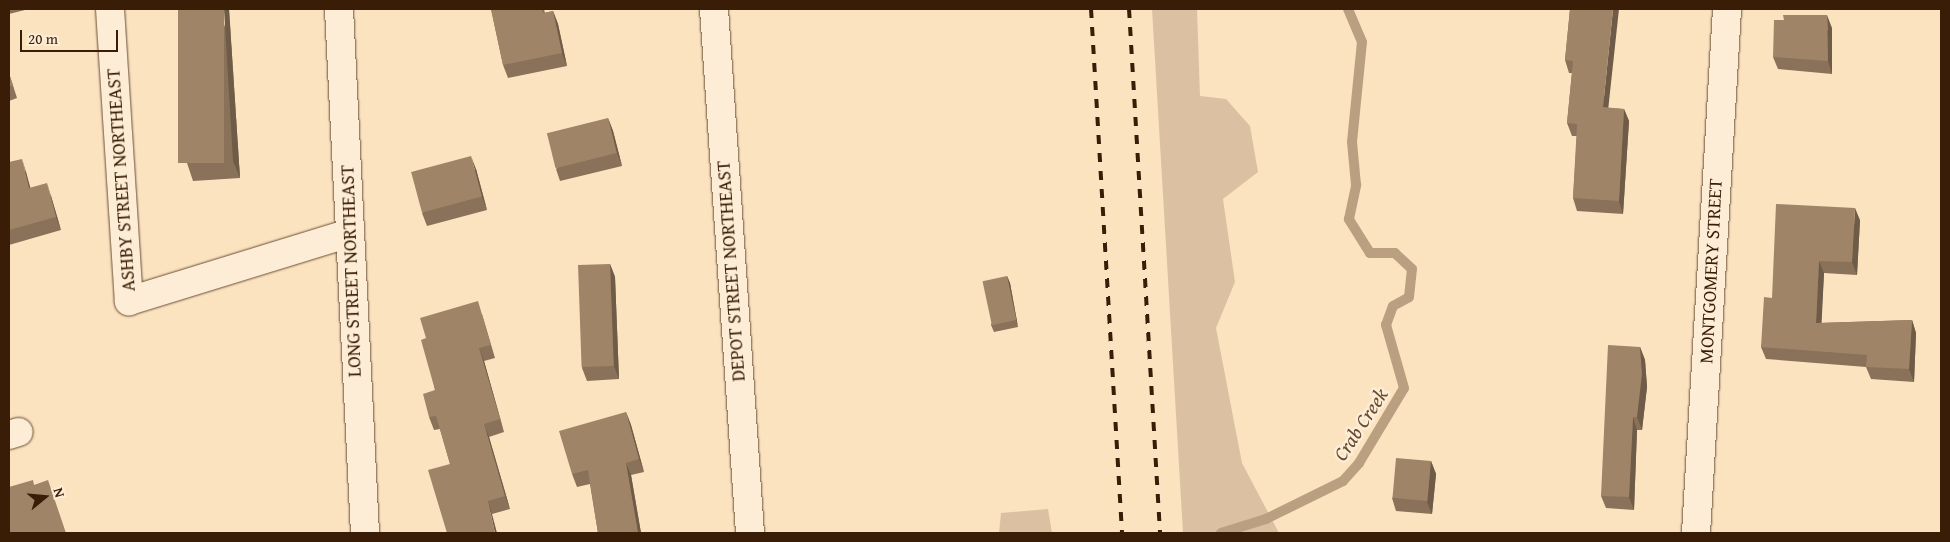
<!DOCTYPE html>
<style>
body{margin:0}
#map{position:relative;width:1950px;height:542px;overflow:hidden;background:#fce3c0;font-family:"Gentium Book Plus",serif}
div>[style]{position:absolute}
.green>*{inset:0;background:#dbc1a1}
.stream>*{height:10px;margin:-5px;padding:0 5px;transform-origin:5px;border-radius:5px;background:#baa081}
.roads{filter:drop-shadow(0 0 1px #6a4e35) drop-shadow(0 0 1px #6a4e35)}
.street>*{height:28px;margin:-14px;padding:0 14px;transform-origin:14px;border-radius:14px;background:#fdedd6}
.secondary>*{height:28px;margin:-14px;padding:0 14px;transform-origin:14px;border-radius:14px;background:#fdedd6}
.rail>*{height:4px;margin-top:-2px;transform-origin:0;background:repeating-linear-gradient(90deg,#3a1d07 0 9px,transparent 0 18px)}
.wall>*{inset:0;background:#897259}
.shaded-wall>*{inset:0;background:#6f5c48}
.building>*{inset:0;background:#9f8467;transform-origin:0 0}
span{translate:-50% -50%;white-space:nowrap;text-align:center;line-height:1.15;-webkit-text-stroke:5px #fdedd6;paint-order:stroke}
.street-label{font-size:19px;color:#3a1d07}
.water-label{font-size:20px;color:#674b32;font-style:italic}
.frame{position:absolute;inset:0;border:10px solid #3a1d07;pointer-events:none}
.north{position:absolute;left:20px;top:472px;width:50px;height:50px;-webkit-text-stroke:4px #fdedd6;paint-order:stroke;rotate:73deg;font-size:14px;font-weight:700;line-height:20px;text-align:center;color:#3a1d07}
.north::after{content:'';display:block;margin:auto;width:18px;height:22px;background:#3a1d07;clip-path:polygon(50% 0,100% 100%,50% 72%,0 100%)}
.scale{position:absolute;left:20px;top:30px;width:98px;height:22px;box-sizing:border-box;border:2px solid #3a1d07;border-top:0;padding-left:6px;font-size:15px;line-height:18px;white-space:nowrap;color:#3a1d07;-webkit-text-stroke:4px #fdedd6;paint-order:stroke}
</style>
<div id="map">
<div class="green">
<i style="clip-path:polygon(1152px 9px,1197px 9px,1200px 96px,1226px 99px,1250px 126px,1258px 172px,1223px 199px,1235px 282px,1216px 328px,1242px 463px,1279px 533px,1183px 533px)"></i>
<i style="clip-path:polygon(1048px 509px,1052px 533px,999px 533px,1001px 513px)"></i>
</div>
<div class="stream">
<i style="left:1221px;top:533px;width:47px;rotate:-17.3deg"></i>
<i style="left:1266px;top:519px;width:86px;rotate:-26.3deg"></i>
<i style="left:1343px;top:481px;width:24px;rotate:-48deg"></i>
<i style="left:1359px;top:463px;width:87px;rotate:-59deg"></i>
<i style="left:1404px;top:388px;width:66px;rotate:-105.9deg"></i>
<i style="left:1386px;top:325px;width:20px;rotate:-70deg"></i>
<i style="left:1393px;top:306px;width:18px;rotate:-29deg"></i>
<i style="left:1409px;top:297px;width:28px;rotate:-84deg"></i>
<i style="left:1412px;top:269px;width:23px;rotate:-137deg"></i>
<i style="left:1395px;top:253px;width:25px;rotate:180deg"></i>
<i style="left:1370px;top:253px;width:40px;rotate:-122deg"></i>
<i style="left:1349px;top:219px;width:35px;rotate:-78deg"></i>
<i style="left:1356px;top:185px;width:43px;rotate:-95.3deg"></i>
<i style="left:1352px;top:142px;width:100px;rotate:-84.3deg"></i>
<i style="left:1362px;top:42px;width:36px;rotate:-113deg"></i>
</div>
<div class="roads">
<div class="street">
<i style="left:110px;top:9px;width:293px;rotate:86.3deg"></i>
<i style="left:129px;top:301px;width:231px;rotate:-17.1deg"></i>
<i style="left:339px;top:9px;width:525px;rotate:87.16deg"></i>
<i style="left:9px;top:435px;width:10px;rotate:-17deg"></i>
<i style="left:1696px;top:533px;width:525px;rotate:-86.61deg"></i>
</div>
<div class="secondary">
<i style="left:714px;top:9px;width:525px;rotate:86.07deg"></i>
</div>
</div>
<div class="rail">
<i style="left:1091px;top:9px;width:525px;rotate:86.61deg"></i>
<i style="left:1129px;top:9px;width:525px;rotate:86.61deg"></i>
</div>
<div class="wall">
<i style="clip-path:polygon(9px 9px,29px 9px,9px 14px)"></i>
<i style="clip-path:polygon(229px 9px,240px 178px,193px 181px,187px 163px)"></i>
<i style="clip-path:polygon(491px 9px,544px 9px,545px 13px,553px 11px,558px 24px,567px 66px,508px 78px,503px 65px)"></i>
<i style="clip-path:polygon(1570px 9px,1608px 108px,1624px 109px,1629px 121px,1623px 214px,1577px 211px,1573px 198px,1577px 136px,1572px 136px,1567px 123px,1572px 73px,1569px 73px,1565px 60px)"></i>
<i style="clip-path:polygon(1832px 28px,1832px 74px,1778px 69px,1773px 57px)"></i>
<i style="clip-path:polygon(9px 73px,17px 98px,9px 101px)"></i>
<i style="clip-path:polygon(608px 118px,613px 131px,622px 166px,560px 181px,556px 169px)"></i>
<i style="clip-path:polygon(9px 162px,26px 172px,30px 188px,51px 196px,61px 230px,9px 245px)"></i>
<i style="clip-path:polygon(476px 169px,487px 210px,427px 226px,422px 213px)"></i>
<i style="clip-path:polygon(1860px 220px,1857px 275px,1824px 273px,1821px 323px,1912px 320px,1916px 333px,1914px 382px,1871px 379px,1866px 367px,1766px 359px,1761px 347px,1772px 298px)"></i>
<i style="clip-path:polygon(610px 264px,615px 277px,619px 379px,587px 381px,582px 368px)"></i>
<i style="clip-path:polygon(1007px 276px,1010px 283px,1018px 327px,994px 332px,991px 325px)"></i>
<i style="clip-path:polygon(482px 314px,495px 358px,484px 361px,504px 432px,489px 437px,510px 509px,492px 514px,450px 464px,440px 429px,434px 430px,429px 417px,435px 390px,426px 338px)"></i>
<i style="clip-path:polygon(1640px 347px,1645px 360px,1647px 387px,1642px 430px,1637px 430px,1634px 510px,1606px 508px,1601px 496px)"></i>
<i style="clip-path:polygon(626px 412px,631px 425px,644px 472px,631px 475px,641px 533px,598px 533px,590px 484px,577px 487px,572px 474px)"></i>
<i style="clip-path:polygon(1431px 461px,1436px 474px,1432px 514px,1396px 511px,1392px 498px)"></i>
</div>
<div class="shaded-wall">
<i style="clip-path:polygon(224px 9px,229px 9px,240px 178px,233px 161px)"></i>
<i style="clip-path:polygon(1613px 9px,1619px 9px,1607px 120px,1603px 107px)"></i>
<i style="clip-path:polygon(553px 11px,558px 24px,567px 66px,562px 53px)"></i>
<i style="clip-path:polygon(1827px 15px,1832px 28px,1832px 74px,1828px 61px)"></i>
<i style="clip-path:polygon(1624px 109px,1629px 121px,1623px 214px,1619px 201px)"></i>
<i style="clip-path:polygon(608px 118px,613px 131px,622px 166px,617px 153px)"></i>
<i style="clip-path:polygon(471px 156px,476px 169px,487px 210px,482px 197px)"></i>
<i style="clip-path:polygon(22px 159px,26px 172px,34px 201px,29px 188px)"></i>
<i style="clip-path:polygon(47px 183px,51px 196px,61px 230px,56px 217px)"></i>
<i style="clip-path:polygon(1855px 208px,1860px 220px,1857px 275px,1852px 262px)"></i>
<i style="clip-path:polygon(1819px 261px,1824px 273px,1821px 335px,1816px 323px)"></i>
<i style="clip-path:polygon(610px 264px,615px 277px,619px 379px,614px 366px)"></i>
<i style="clip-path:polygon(1007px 276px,1010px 283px,1018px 327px,1016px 320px)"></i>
<i style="clip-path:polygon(1912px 320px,1916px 333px,1914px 382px,1909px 369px)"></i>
<i style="clip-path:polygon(1640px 347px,1645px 360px,1647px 387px,1642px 430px,1637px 417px)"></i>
<i style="clip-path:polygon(479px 348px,484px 361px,504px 432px,500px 419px)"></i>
<i style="clip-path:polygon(626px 412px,631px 425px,644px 472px,639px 459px)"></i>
<i style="clip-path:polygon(1633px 417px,1637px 430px,1634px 510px,1629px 497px)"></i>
<i style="clip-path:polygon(484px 424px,489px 437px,510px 509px,505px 496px)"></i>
<i style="clip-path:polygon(1431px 461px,1436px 474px,1432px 514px,1427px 502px)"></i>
<i style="clip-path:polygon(626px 463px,631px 475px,641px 533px,638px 533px)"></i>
<i style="clip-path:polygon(488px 501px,492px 514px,497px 533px,495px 533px)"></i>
</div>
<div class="building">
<i style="left:178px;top:9px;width:46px;height:154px"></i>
<i style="clip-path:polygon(491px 9px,542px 9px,543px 13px,553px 11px,562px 53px,503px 65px)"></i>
<i style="clip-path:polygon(1570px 9px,1613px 9px,1603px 107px,1624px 109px,1619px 201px,1573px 198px,1577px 124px,1567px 123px,1573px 61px,1565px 60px)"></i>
<i style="clip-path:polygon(1783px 15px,1827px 15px,1828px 61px,1773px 57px,1774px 20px,1784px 20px)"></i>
<i style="clip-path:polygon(9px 74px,13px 85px,9px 87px)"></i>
<i style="left:608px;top:118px;width:36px;height:63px;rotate:76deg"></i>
<i style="left:471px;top:156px;width:42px;height:62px;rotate:75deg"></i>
<i style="clip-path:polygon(22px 159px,29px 188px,47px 183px,56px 217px,9px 230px,9px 162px)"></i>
<i style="clip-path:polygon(1776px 204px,1855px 208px,1852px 262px,1819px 261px,1816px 323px,1912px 320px,1909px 369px,1866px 367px,1867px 355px,1761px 347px,1764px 297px,1772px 298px)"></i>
<i style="left:610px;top:264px;width:102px;height:32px;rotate:88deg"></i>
<i style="left:1007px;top:276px;width:45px;height:25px;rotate:78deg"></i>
<i style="clip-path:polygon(478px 301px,491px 345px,479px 348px,500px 419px,484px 424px,505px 496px,488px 501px,495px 533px,447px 533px,428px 470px,450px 464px,436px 416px,429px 417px,423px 394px,435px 390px,421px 340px,426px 338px,420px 318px)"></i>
<i style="clip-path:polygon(1608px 345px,1640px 347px,1642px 374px,1637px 417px,1633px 417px,1629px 497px,1601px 496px)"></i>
<i style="clip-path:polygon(626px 412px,639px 459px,626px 463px,638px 533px,598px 533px,588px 470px,572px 474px,559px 431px)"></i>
<i style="left:1396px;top:458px;width:35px;height:40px;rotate:5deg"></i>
<i style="clip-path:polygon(33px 480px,34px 485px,48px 480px,66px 533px,9px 533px,9px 487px)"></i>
</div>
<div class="street-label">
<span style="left:121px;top:180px;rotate:-94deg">ASHBY STREET NORTHEAST</span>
<span style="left:351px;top:271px;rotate:-92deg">LONG STREET NORTHEAST</span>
<span style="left:731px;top:271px;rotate:-94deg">DEPOT STREET NORTHEAST</span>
<span style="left:1711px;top:271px;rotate:-87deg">MONTGOMERY STREET</span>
</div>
<div class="water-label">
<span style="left:1360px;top:424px;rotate:-57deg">Crab Creek</span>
</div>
<div class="frame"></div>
<div class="north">N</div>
<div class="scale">20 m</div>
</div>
